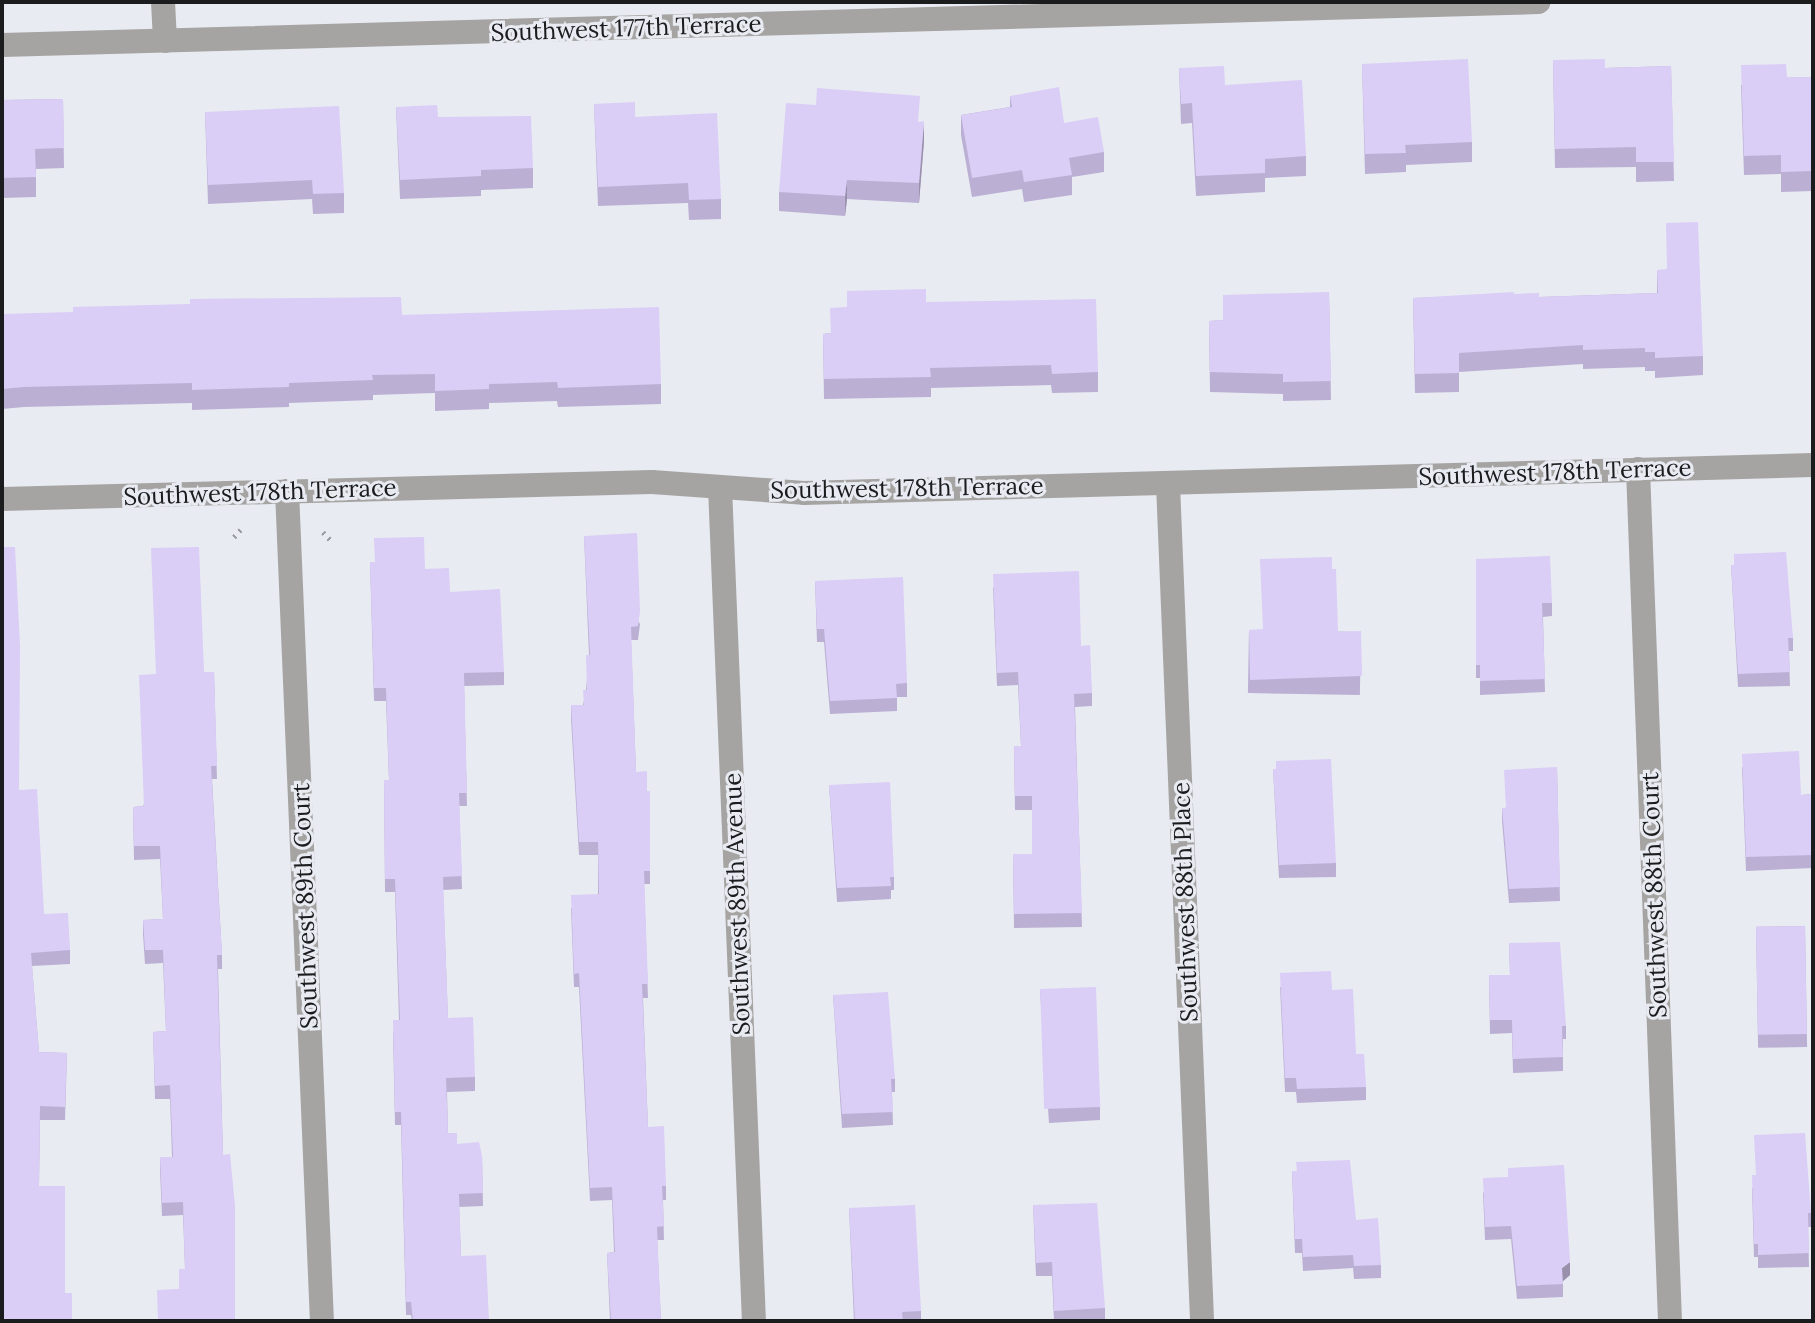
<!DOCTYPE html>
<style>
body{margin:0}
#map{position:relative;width:1815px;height:1323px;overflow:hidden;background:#e8ebf2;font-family:Lora,serif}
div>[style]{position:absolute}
.path>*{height:5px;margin-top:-2.5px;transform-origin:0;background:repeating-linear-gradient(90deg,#9a9ca1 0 2px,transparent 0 8px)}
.minor>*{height:24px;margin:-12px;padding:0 12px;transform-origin:12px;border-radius:12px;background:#a6a4a2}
.wall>*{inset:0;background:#bbb0d4;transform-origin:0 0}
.shaded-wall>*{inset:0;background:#9990ac}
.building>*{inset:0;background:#dacdf6;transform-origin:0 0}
span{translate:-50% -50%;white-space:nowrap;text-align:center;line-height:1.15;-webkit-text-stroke:6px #e8ebf2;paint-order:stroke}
.street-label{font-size:24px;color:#1b1c1e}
.frame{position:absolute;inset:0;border:4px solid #1b1c1e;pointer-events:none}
</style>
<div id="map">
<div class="path">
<i style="left:323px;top:532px;width:16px;rotate:47deg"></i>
<i style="left:234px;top:537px;width:13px;rotate:-48deg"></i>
</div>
<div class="minor">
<i style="left:163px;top:2px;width:39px;rotate:87deg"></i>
<i style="left:2px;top:45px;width:1537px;rotate:-1.6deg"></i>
<i style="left:1638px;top:469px;width:853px;rotate:87.85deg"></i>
<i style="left:1168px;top:484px;width:838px;rotate:87.67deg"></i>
<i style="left:720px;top:487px;width:835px;rotate:87.67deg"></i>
<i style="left:287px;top:491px;width:831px;rotate:87.59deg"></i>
<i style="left:2px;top:499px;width:650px;rotate:-1.5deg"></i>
<i style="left:652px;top:482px;width:152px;rotate:4.1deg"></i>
<i style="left:804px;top:493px;width:1009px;rotate:-1.59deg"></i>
</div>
<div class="wall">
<i style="clip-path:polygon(1553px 60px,1605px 68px,1671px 66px,1674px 181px,1636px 182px,1636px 167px,1555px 168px)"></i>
<i style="clip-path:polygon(1362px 64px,1472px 142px,1472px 162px,1406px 165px,1406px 172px,1365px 174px)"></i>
<i style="clip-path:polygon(1179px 68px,1225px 85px,1306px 156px,1306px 176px,1265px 178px,1265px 192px,1196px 196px,1192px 123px,1181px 124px)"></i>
<i style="clip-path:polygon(1787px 77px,1813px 77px,1813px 191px,1781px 192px,1781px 174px,1744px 175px,1741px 85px)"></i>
<i style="clip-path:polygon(1010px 96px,1064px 123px,1104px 152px,1104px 172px,1072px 177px,1072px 195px,1024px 202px,1022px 189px,972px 197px,961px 135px,961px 115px,1010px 107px)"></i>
<i style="clip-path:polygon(63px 99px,64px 168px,36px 169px,36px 197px,2px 198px,2px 100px)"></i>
<i style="clip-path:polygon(594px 104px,635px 117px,721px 199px,721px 219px,689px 220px,688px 203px,598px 206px)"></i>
<i style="clip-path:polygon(816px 105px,919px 122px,924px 141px,919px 203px,847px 199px,845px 216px,779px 211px,779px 192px)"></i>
<i style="clip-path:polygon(396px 107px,438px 117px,533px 168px,533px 188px,481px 190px,481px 196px,400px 199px)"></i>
<i style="clip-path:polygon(205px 112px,344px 193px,344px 213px,313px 214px,312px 199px,208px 204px)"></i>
<i style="clip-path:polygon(1657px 270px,1703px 356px,1703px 375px,1655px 378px,1655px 371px,1645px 371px,1645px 367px,1583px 369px,1583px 364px,1459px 372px,1459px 392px,1415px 393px,1413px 298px,1514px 294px,1539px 297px,1657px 293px)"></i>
<i style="clip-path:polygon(1329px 292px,1331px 400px,1283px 401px,1283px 394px,1210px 392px,1209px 321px,1223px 320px)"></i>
<i style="clip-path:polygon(926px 302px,1098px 372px,1098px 392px,1052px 393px,1051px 385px,931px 388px,931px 397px,824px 399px,823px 334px,830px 333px)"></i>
<i style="clip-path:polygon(2px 314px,402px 315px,661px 384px,661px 404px,558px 407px,557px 401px,489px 403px,489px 409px,435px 411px,435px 393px,373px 395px,373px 400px,289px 403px,289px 407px,192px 410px,192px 403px,24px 407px,2px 409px)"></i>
<i style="clip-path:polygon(584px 536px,640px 624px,638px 640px,631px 640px,636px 772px,647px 791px,650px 791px,650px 884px,644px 884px,648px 998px,643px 998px,648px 1127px,666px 1186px,666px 1200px,663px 1200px,664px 1240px,657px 1240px,661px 1321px,610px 1321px,607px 1253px,614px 1252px,612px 1200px,590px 1201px,579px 987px,574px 987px,571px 908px,598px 894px,598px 855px,579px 855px,571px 719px,571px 705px,583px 705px,586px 690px,589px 655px)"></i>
<i style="clip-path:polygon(1476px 559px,1552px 603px,1552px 616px,1543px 617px,1545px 692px,1480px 695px,1480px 678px,1476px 678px)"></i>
<i style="clip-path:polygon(370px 562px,425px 569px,450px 592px,504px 672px,504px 685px,464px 686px,467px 806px,459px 806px,462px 889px,443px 890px,448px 1018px,475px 1077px,475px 1091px,447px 1092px,448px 1133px,457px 1144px,482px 1156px,483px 1206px,459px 1207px,461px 1256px,489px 1321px,412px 1321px,411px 1315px,406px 1315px,401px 1125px,395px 1125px,393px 1033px,399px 1020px,395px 892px,385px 892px,384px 780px,389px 780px,386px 701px,374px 701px)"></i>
<i style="clip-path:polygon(1731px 565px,1793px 638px,1793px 651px,1789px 651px,1790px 686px,1738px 687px)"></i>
<i style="clip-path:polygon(815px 581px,907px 683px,907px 697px,897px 697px,897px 711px,830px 714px,824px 642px,817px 642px)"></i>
<i style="clip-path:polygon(993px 587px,1081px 646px,1092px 693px,1092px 706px,1075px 707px,1082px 927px,1014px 928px,1013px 854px,1032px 854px,1032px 810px,1015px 810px,1014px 746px,1021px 746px,1018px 685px,997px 686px)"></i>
<i style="left:1249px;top:630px;width:112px;height:63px;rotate:1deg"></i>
<i style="clip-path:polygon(204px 672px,214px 672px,217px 779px,212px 779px,222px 955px,222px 969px,218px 969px,223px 1155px,179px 1289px,185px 1269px,183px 1215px,162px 1216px,160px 1171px,160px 1157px,172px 1157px,170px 1099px,155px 1099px,153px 1032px,166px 1031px,163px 963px,145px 964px,143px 934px,143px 920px,163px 919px,160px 859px,134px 860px,133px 807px,143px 806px)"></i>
<i style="clip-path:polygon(1557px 767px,1560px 901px,1509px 903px,1502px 821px,1502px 808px,1505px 808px)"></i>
<i style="clip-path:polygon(1742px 767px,1801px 795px,1813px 794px,1813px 868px,1746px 871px)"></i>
<i style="clip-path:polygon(1273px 769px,1336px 863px,1336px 877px,1279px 878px)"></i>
<i style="clip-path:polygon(829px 785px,894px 877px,894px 890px,891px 890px,891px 899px,837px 902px)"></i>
<i style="clip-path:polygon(19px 790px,44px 914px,70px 950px,70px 964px,32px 966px,39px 1052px,67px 1053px,65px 1120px,40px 1120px,39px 1186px,65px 1293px,2px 1321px)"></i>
<i style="left:1805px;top:926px;width:121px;height:49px;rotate:89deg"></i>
<i style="clip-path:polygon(1509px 943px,1566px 1026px,1566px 1039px,1563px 1039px,1563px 1071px,1513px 1073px,1512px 1033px,1490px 1034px,1489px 975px,1510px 975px)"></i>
<i style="clip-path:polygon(1280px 987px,1332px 990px,1356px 1054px,1366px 1087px,1366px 1100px,1297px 1103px,1296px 1092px,1285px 1092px)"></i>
<i style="clip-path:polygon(1040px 990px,1100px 1107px,1100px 1120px,1049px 1123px)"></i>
<i style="clip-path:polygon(833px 995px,895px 1079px,895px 1092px,892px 1092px,893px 1125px,842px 1128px)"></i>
<i style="clip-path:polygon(1292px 1171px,1356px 1220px,1381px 1265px,1381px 1278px,1354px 1279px,1353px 1268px,1303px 1271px,1302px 1253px,1295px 1253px)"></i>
<i style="clip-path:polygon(1752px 1188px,1811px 1213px,1811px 1227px,1808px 1227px,1809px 1267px,1758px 1268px,1758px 1257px,1754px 1257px)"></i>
<i style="clip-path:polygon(1483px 1192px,1570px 1275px,1563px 1281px,1563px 1297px,1517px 1299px,1511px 1239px,1485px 1240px)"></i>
<i style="clip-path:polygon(1033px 1205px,1105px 1308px,1105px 1321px,1054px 1321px,1052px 1276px,1036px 1276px)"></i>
<i style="clip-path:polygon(849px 1208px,921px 1311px,921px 1321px,854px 1321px)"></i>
</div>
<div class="shaded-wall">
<i style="clip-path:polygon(924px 121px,924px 141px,919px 203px,919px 183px)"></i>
<i style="clip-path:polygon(847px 180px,847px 199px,845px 216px,845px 196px)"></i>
<i style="clip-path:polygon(1570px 1262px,1570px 1275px,1562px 1282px,1562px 1268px)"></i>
</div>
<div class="building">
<i style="clip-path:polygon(1468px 59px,1472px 142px,1405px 145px,1406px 153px,1365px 154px,1362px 64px)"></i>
<i style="clip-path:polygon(1605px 59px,1605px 68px,1671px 66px,1674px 162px,1636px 162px,1636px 147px,1555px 149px,1553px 60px)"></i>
<i style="clip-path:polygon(1786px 64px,1787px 77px,1813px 77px,1813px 171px,1781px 172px,1781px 155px,1744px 156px,1741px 65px)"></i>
<i style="clip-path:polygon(1224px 66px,1225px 85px,1302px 80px,1306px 156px,1265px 159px,1265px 173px,1196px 176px,1192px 103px,1181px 104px,1179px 68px)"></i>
<i style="clip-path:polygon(1059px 87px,1064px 123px,1098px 117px,1104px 152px,1069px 158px,1072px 175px,1024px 182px,1022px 170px,972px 178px,961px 115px,1012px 107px,1010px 96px)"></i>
<i style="clip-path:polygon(817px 88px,920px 96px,918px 122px,924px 121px,919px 183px,847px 180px,845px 196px,779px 192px,786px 103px,816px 105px)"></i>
<i style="clip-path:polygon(63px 99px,64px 148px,35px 149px,36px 177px,2px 178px,2px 100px)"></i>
<i style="clip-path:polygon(635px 102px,635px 117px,717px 113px,721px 199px,689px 200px,688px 183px,598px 187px,594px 104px)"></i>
<i style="clip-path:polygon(437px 105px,438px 117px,531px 116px,533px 168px,481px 170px,481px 176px,400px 180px,396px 107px)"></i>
<i style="clip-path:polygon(339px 106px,344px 193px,313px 194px,312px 180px,208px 185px,205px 112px)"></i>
<i style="clip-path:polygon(1698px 222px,1703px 356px,1655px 358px,1655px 352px,1645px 352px,1645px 348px,1583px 350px,1583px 345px,1459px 353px,1459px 373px,1415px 374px,1413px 298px,1514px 292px,1514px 294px,1539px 293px,1539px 297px,1658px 293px,1657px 270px,1667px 269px,1666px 223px)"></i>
<i style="clip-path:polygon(926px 289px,926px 302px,1096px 299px,1098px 372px,1052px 374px,1051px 365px,930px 368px,931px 377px,824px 379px,823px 334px,831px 333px,830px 308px,847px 307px,847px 291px)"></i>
<i style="clip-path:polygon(1329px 292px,1331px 381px,1283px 382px,1283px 374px,1210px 372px,1209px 321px,1223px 320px,1223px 295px)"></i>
<i style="clip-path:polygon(401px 297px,402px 315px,659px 307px,661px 384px,558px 388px,557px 382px,489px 384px,489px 389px,435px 391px,435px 374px,372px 375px,373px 380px,289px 383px,289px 387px,192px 390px,192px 383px,24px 387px,2px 389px,2px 314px,73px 312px,73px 307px,190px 304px,190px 299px)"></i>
<i style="clip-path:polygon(637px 533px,640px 611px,638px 626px,631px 627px,636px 772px,647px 771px,647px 791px,650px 791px,650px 871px,644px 871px,648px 984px,642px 984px,648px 1127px,664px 1126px,666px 1186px,662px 1186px,664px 1226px,657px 1227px,661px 1321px,611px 1321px,607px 1253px,615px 1252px,612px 1187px,590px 1188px,579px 973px,574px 974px,571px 895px,599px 894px,598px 842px,579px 842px,571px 705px,584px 705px,583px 690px,587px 690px,586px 655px,590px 655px,584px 536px)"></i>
<i style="clip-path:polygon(424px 537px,425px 569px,449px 568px,450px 592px,500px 589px,504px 672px,464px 673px,467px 793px,459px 793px,462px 876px,443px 877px,448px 1018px,473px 1017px,475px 1077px,446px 1078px,448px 1133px,457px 1133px,457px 1144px,479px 1142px,482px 1156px,483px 1193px,459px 1194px,461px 1256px,486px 1255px,489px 1321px,413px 1321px,411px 1302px,406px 1302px,401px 1112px,395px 1112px,393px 1020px,400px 1020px,395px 879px,385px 879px,384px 780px,389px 780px,386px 688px,374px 688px,370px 562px,375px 562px,374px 538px)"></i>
<i style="clip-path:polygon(2px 547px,15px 547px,20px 646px,19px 790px,37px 789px,44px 914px,68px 913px,70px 950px,31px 953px,39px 1052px,67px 1053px,65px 1107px,40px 1106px,39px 1186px,65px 1186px,65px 1293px,72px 1293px,72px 1321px,2px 1321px)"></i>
<i style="clip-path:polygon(199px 547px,204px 672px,214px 672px,217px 766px,211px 766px,222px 955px,217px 955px,223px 1155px,230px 1154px,235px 1206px,235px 1321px,158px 1321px,157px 1290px,179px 1289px,179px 1269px,185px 1269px,183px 1202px,162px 1203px,160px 1157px,173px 1157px,170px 1085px,155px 1086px,153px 1032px,166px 1031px,163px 950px,145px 950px,143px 920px,163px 919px,160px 846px,134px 846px,133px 807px,144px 806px,139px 675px,156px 674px,151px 548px)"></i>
<i style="clip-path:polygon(1786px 552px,1793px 638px,1788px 638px,1790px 672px,1738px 674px,1731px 565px,1734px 565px,1734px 554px)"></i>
<i style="clip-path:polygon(1550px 556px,1552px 603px,1542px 603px,1545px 679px,1480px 681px,1480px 665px,1476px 665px,1476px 559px)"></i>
<i style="clip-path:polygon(1332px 557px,1332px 569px,1336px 569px,1338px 632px,1361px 631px,1362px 676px,1250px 680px,1249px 630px,1263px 629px,1260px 559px)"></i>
<i style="clip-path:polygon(1079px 571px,1081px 646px,1090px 645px,1092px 693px,1074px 694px,1082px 913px,1014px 914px,1013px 854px,1032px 854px,1032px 796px,1015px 796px,1014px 746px,1021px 746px,1018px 672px,997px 673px,993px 574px)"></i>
<i style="clip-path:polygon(903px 577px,907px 683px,896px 684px,897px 698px,830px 701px,824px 629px,817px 629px,815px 581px)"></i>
<i style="clip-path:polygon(1799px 751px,1801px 795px,1813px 794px,1813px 855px,1746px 857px,1742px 754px)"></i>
<i style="clip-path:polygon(1331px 759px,1336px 863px,1279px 865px,1273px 769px,1276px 769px,1276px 761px)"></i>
<i style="clip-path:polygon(1557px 767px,1560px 887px,1509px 889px,1502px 808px,1506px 808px,1504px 770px)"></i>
<i style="clip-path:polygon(890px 782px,894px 877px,890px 877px,891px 886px,837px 888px,829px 785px)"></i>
<i style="left:1805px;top:926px;width:108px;height:49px;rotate:89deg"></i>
<i style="clip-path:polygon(1560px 942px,1566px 1026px,1562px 1026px,1563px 1057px,1513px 1059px,1512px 1020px,1490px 1020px,1489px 975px,1510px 975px,1509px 943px)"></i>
<i style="clip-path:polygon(1331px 971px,1332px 990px,1353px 989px,1356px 1054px,1364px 1054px,1366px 1087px,1297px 1089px,1296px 1078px,1285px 1078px,1280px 973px)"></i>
<i style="left:1096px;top:987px;width:120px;height:56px;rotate:88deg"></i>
<i style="clip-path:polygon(888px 992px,895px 1079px,891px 1079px,893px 1112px,842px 1114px,833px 995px)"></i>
<i style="clip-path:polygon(1805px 1133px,1811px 1213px,1808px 1213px,1809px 1253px,1758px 1255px,1758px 1244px,1754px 1244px,1752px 1175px,1756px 1175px,1754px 1135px)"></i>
<i style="clip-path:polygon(1350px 1160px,1356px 1220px,1378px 1218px,1381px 1265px,1354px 1266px,1353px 1255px,1303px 1257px,1302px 1239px,1295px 1239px,1292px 1171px,1297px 1171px,1296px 1162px)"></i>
<i style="clip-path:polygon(1564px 1165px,1570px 1262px,1562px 1268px,1563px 1284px,1517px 1286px,1511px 1226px,1485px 1227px,1483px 1178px,1508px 1177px,1508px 1168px)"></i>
<i style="clip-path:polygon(1097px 1203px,1105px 1308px,1054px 1311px,1052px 1262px,1036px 1263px,1033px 1205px)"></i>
<i style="clip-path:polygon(915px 1205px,921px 1311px,902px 1312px,903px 1321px,855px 1321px,849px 1208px)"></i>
</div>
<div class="street-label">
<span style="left:626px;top:28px;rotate:-2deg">Southwest 177th Terrace</span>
<span style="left:1555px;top:472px;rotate:-2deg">Southwest 178th Terrace</span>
<span style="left:907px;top:488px;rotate:-1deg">Southwest 178th Terrace</span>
<span style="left:260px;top:492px;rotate:-2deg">Southwest 178th Terrace</span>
<span style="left:1654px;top:895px;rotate:-92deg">Southwest 88th Court</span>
<span style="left:1185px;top:902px;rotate:-92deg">Southwest 88th Place</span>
<span style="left:737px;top:904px;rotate:-92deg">Southwest 89th Avenue</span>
<span style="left:305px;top:906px;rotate:-92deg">Southwest 89th Court</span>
</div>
<div class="frame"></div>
</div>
